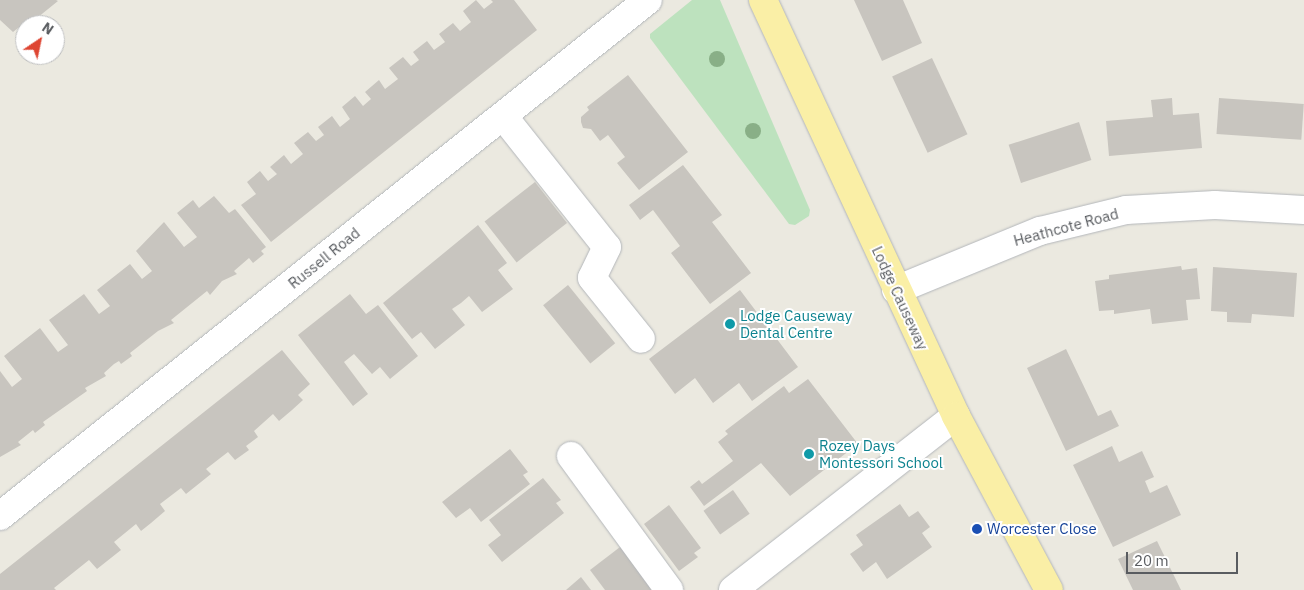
<!DOCTYPE html>
<style>
body{margin:0}
#map{position:relative;width:1304px;height:590px;overflow:hidden;background:#ebe9e0;font-family:"IBM Plex Sans",sans-serif}
div>[style]{position:absolute}
.green>*{inset:0;background:#bde2be}
.building>*{inset:0;background:#c8c5bf;transform-origin:0 0}
.roads{filter:drop-shadow(0 0 1px #b3b6ba) drop-shadow(0 0 1px #b3b6ba)}
.minor>*{height:28px;margin:-14px;padding:0 14px;transform-origin:14px;border-radius:14px;background:#fff}
.major>*{height:28px;margin:-14px;padding:0 14px;transform-origin:14px;border-radius:14px;background:#faefa6}
.trees>*{width:16px;height:16px;margin:-8px;border-radius:50%;background:#89af87}
.dots>*{width:14px;height:14px;translate:-50% -50%;box-sizing:border-box;border:2px solid #fff;border-radius:50%}
span{translate:-50% -50%;white-space:nowrap;text-align:center;line-height:1.15;-webkit-text-stroke:4px #fff;paint-order:stroke}
.street-label{font-size:15px;color:#595c60}
.culture-label{font-size:15px;color:#0d838f}
.left{translate:0 -50%;text-align:left}
.transit-label{font-size:15px;color:#164399}
.north{position:absolute;left:15px;top:15px;width:50px;height:50px;box-sizing:border-box;background:#fff;border:1px solid #bdbebf;border-radius:50%;rotate:34deg;font-size:14px;font-weight:700;line-height:20px;text-align:center;color:#595c60}
.north::after{content:'';display:block;margin:auto;width:18px;height:22px;background:#de4532;clip-path:polygon(50% 0,100% 100%,50% 72%,0 100%)}
.scale{position:absolute;left:1126px;top:552px;width:112px;height:22px;box-sizing:border-box;border:2px solid #595c60;border-top:0;padding-left:6px;font-size:15px;line-height:18px;white-space:nowrap;color:#595c60;-webkit-text-stroke:4px #fff;paint-order:stroke}
</style>
<div id="map">
<div class="green">
<i style="clip-path:polygon(692px 0,720px 0,810px 210px,809px 216px,795px 225px,789px 224px,650px 38px,650px 34px)"></i>
</div>
<div class="building">
<i style="clip-path:polygon(0 0,56px 0,58px 1px,32px 22px,28px 20px,13px 32px,0 20px)"></i>
<i style="clip-path:polygon(476px 0,484px 9px,493px 2px,491px 0,514px 0,537px 30px,271px 242px,241px 205px,256px 194px,247px 182px,260px 171px,268px 181px,277px 174px,270px 167px,284px 155px,291px 164px,303px 154px,294px 143px,308px 132px,316px 141px,324px 135px,318px 127px,332px 116px,340px 127px,350px 119px,342px 107px,355px 96px,363px 106px,371px 99px,365px 92px,379px 80px,385px 89px,398px 79px,389px 68px,403px 57px,411px 66px,419px 60px,413px 52px,427px 41px,434px 50px,445px 42px,439px 34px,453px 23px,460px 31px,471px 22px,463px 11px)"></i>
<i style="clip-path:polygon(854px 0,903px 0,922px 43px,882px 61px)"></i>
<i style="left:932px;top:58px;width:84px;height:44px;rotate:65deg"></i>
<i style="clip-path:polygon(628px 75px,688px 152px,639px 190px,617px 163px,625px 157px,608px 135px,600px 141px,591px 129px,583px 128px,581px 122px,581px 117px,589px 110px,587px 107px)"></i>
<i style="clip-path:polygon(1172px 98px,1173px 115px,1199px 113px,1202px 148px,1109px 156px,1106px 121px,1153px 117px,1151px 100px)"></i>
<i style="left:1219px;top:98px;width:85px;height:36px;rotate:4deg"></i>
<i style="left:1079px;top:122px;width:40px;height:74px;rotate:72deg"></i>
<i style="clip-path:polygon(683px 165px,722px 215px,712px 222px,751px 273px,710px 304px,671px 253px,680px 246px,653px 210px,640px 220px,629px 205px)"></i>
<i style="left:535px;top:182px;width:52px;height:64px;rotate:52deg"></i>
<i style="clip-path:polygon(214px 196px,229px 213px,235px 209px,266px 247px,261px 251px,264px 254px,253px 263px,249px 258px,234px 271px,237px 274px,222px 281px,210px 295px,207px 291px,171px 320px,174px 323px,158px 331px,130px 353px,132px 356px,121px 364px,119px 361px,114px 364px,104px 373px,106px 376px,85px 388px,87px 391px,43px 422px,45px 425px,35px 433px,33px 430px,18px 442px,21px 445px,0 457px,0 371px,12px 387px,22px 379px,4px 356px,40px 328px,58px 352px,68px 345px,49px 320px,84px 294px,99px 314px,110px 306px,97px 290px,130px 264px,142px 279px,152px 271px,136px 251px,164px 222px,184px 247px,197px 237px,177px 213px,193px 200px,199px 208px)"></i>
<i style="clip-path:polygon(478px 225px,507px 263px,498px 270px,513px 289px,482px 312px,469px 296px,461px 303px,452px 309px,465px 325px,435px 349px,421px 332px,412px 339px,383px 303px)"></i>
<i style="clip-path:polygon(1181px 266px,1182px 270px,1197px 268px,1200px 299px,1186px 300px,1188px 320px,1152px 324px,1150px 309px,1114px 314px,1114px 310px,1099px 311px,1095px 281px,1109px 279px,1109px 275px)"></i>
<i style="clip-path:polygon(1213px 267px,1297px 273px,1294px 317px,1252px 314px,1251px 323px,1227px 322px,1227px 312px,1211px 311px)"></i>
<i style="left:568px;top:285px;width:75px;height:32px;rotate:51deg"></i>
<i style="clip-path:polygon(740px 290px,798px 367px,752px 401px,739px 383px,713px 403px,695px 378px,675px 394px,649px 359px)"></i>
<i style="clip-path:polygon(350px 294px,366px 314px,378px 305px,418px 356px,390px 379px,380px 367px,372px 374px,354px 354px,344px 362px,368px 394px,353px 406px,298px 335px)"></i>
<i style="clip-path:polygon(1066px 349px,1098px 416px,1111px 410px,1119px 426px,1066px 451px,1027px 368px)"></i>
<i style="clip-path:polygon(282px 350px,310px 384px,298px 395px,303px 400px,292px 410px,279px 421px,273px 414px,254px 431px,258px 437px,246px 446px,249px 450px,235px 460px,228px 452px,206px 469px,211px 474px,186px 494px,181px 488px,160px 504px,165px 511px,151px 523px,141px 531px,136px 524px,114px 542px,121px 550px,97px 569px,89px 560px,54px 588px,56px 590px,0 590px,0 574px)"></i>
<i style="clip-path:polygon(808px 379px,858px 444px,790px 496px,761px 463px,704px 506px,690px 487px,699px 480px,702px 484px,733px 461px,718px 442px,728px 434px,725px 431px,784px 386px,789px 393px)"></i>
<i style="clip-path:polygon(1112px 446px,1119px 462px,1142px 451px,1154px 477px,1145px 481px,1150px 493px,1167px 485px,1181px 515px,1113px 547px,1073px 465px)"></i>
<i style="clip-path:polygon(510px 449px,528px 472px,523px 475px,530px 484px,481px 522px,470px 508px,456px 518px,442px 502px)"></i>
<i style="clip-path:polygon(543px 478px,561px 500px,556px 503px,564px 513px,502px 562px,488px 545px,501px 535px,489px 520px)"></i>
<i style="left:733px;top:490px;width:29px;height:36px;rotate:55deg"></i>
<i style="clip-path:polygon(900px 504px,909px 517px,918px 511px,930px 527px,922px 533px,932px 547px,887px 579px,876px 562px,863px 572px,850px 554px,863px 545px,856px 535px)"></i>
<i style="clip-path:polygon(669px 505px,701px 548px,694px 553px,698px 557px,679px 571px,644px 524px)"></i>
<i style="clip-path:polygon(1157px 541px,1181px 590px,1133px 590px,1118px 559px)"></i>
<i style="clip-path:polygon(624px 544px,656px 586px,651px 590px,605px 590px,590px 570px)"></i>
<i style="clip-path:polygon(581px 577px,591px 590px,566px 590px)"></i>
</div>
<div class="roads">
<div class="minor">
<i style="left:503px;top:116px;width:167px;rotate:51.6deg"></i>
<i style="left:607px;top:247px;width:34px;rotate:116deg"></i>
<i style="left:592px;top:278px;width:78px;rotate:51.2deg"></i>
<i style="left:896px;top:290px;width:156px;rotate:-22.3deg"></i>
<i style="left:1040px;top:231px;width:89px;rotate:-13.7deg"></i>
<i style="left:1126px;top:210px;width:89px;rotate:-3.2deg"></i>
<i style="left:1215px;top:205px;width:89px;rotate:3.2deg"></i>
<i style="left:571px;top:456px;width:166px;rotate:53.8deg"></i>
<i style="left:0;top:516px;width:828px;rotate:-38.53deg"></i>
<i style="left:733px;top:590px;width:283px;rotate:-38deg"></i>
</div>
<div class="major">
<i style="left:763px;top:0;width:459px;rotate:65.1deg"></i>
<i style="left:956px;top:416px;width:197px;rotate:61.9deg"></i>
</div>
</div>
<div class="trees">
<i style="left:717px;top:59px"></i>
<i style="left:753px;top:131px"></i>
</div>
<div class="dots">
<i style="left:730px;top:324px;background:#0f9aa8"></i>
<i style="left:809px;top:454px;background:#0f9aa8"></i>
<i style="left:977px;top:529px;background:#1a4fb4"></i>
</div>
<div class="street-label">
<span style="left:1066px;top:227px;rotate:-15deg">Heathcote Road</span>
<span style="left:324px;top:258px;rotate:-39deg">Russell Road</span>
<span style="left:900px;top:298px;rotate:65deg">Lodge Causeway</span>
</div>
<div class="culture-label">
<span class="left" style="left:740px;top:324px">Lodge Causeway<br>Dental Centre</span>
<span class="left" style="left:819px;top:454px">Rozey Days<br>Montessori School</span>
</div>
<div class="transit-label">
<span class="left" style="left:987px;top:529px">Worcester Close</span>
</div>
<div class="north">N</div>
<div class="scale">20 m</div>
</div>
